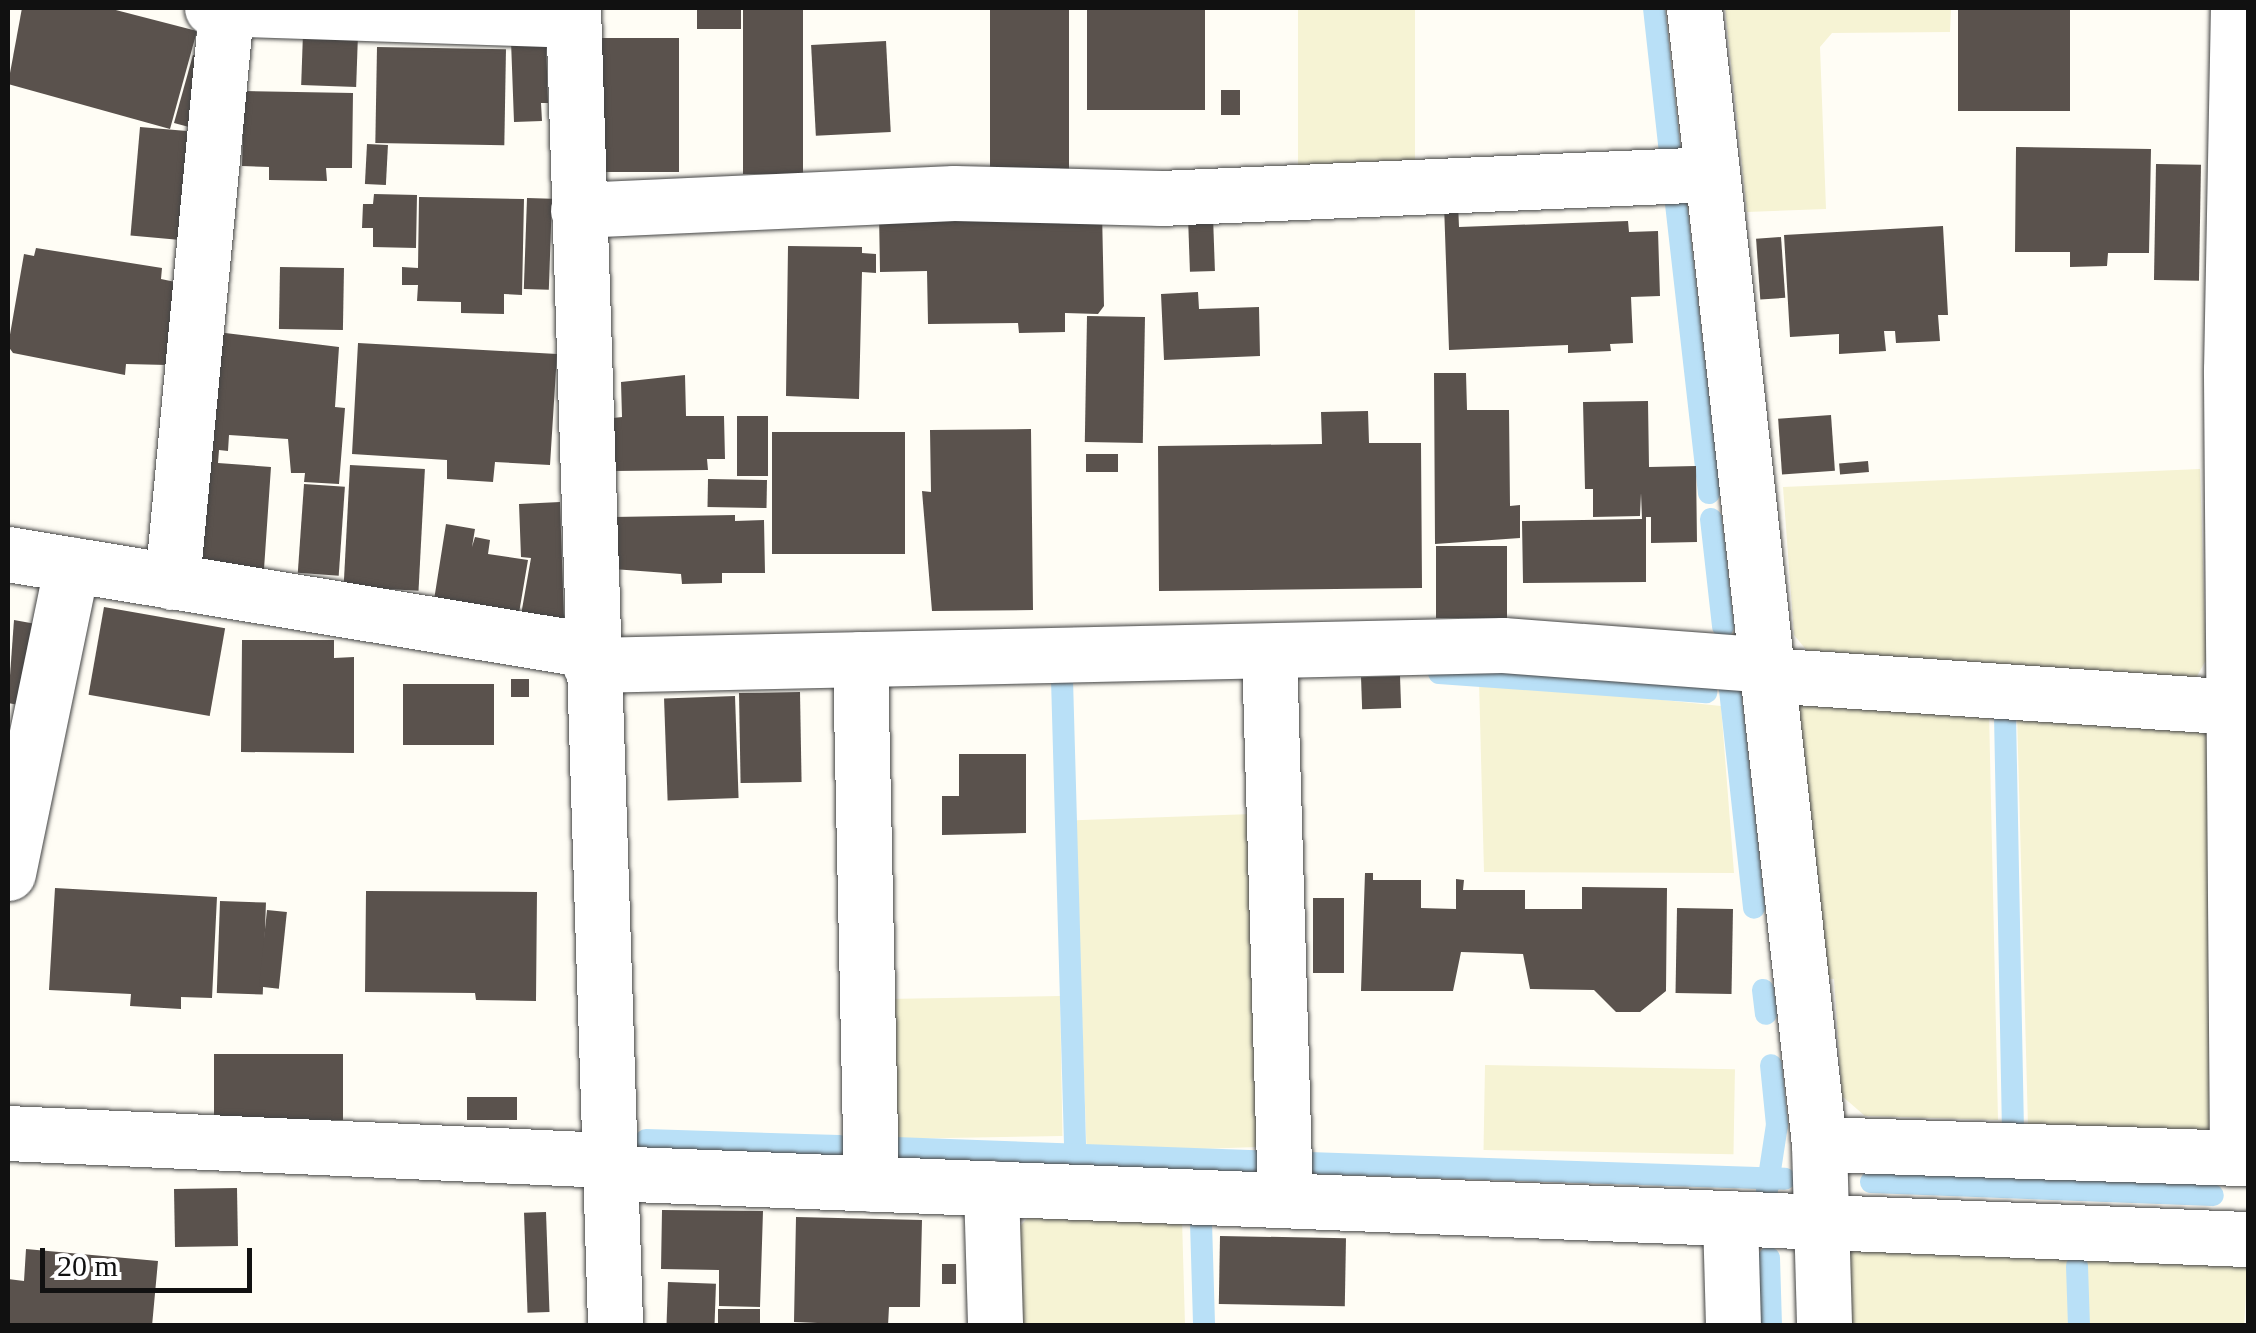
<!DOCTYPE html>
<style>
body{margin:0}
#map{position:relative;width:2256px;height:1333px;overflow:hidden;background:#fffdf5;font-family:"Times New Roman",serif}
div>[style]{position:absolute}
.farmland>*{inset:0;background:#f6f3d4;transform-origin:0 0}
.stream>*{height:22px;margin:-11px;padding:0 11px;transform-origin:11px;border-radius:11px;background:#b9e0f7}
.building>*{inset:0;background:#5a524d;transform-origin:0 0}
.roads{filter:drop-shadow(0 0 2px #444) drop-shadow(0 0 2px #444)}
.minor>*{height:55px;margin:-27.5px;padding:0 27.5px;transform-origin:27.5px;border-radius:27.5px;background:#fff}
span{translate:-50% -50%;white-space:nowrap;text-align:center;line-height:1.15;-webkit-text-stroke:10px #fff;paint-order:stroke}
.frame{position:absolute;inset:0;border:10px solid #111;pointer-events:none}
.scale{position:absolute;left:40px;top:1248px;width:212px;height:45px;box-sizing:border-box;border:5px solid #111;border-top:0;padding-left:12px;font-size:30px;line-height:35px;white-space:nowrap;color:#111;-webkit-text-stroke:8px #fff;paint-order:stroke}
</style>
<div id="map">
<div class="farmland">
<i style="left:1298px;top:8px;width:117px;height:170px"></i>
<i style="clip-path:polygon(1725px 8px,1951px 8px,1950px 32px,1832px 33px,1820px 47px,1826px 209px,1747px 212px)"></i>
<i style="clip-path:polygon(2200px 469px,2206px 660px,2192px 685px,1813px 658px,1794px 635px,1783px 487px)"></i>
<i style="clip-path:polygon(1479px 681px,1721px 706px,1734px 873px,1484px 872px)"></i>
<i style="clip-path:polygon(1795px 702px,1989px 711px,1998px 1120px,1865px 1116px,1842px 1096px,1834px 979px,1825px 978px)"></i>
<i style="clip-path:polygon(2017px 712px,2197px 724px,2212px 738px,2221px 1120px,2206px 1133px,2028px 1127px)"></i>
<i style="left:1252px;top:814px;width:333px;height:177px;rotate:88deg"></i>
<i style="left:1060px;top:996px;width:140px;height:174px;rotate:89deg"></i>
<i style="left:1485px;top:1065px;width:250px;height:85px;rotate:1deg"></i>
<i style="clip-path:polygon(1031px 1214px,1182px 1219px,1185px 1325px,1015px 1325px,1012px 1236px)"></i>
<i style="clip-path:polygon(1857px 1245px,2069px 1251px,2071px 1325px,1844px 1325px,1842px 1262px)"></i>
<i style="left:2086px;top:1249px;width:162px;height:76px;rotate:3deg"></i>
</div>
<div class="stream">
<i style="left:1654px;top:8px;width:145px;rotate:83.7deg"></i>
<i style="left:1675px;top:195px;width:300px;rotate:83.5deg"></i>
<i style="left:1711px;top:519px;width:108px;rotate:83.6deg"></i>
<i style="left:1439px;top:673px;width:268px;rotate:4.1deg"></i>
<i style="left:1062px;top:679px;width:475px;rotate:88.4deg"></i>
<i style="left:1730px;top:690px;width:219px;rotate:83.7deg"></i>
<i style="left:2005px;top:715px;width:409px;rotate:88.9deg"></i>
<i style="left:1763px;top:990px;width:24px;rotate:83deg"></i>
<i style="left:646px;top:1140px;width:193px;rotate:1.8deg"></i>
<i style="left:895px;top:1148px;width:361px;rotate:2.1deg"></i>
<i style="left:1308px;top:1163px;width:477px;rotate:1.9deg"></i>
<i style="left:1871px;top:1182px;width:342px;rotate:2.2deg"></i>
<i style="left:1767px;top:1190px;width:66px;rotate:-81.3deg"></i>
<i style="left:1777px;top:1125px;width:60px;rotate:-95.7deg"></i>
<i style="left:1201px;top:1222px;width:104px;rotate:88.3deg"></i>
<i style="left:1769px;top:1258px;width:68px;rotate:88.3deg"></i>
<i style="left:2077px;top:1266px;width:60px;rotate:88.1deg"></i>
</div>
<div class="building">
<i style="clip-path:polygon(22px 8px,108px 8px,197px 31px,170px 129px,8px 84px)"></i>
<i style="left:697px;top:8px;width:44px;height:21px"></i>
<i style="left:743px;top:8px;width:60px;height:166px"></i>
<i style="left:990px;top:8px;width:79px;height:163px"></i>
<i style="left:1087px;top:8px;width:118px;height:102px"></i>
<i style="left:1958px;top:8px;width:112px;height:103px"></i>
<i style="left:303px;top:33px;width:55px;height:52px;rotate:2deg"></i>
<i style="left:679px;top:38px;width:134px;height:79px;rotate:90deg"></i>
<i style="clip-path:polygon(546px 40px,548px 103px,541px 103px,542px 121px,514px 122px,511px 41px)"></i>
<i style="left:886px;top:41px;width:91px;height:75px;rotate:87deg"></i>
<i style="left:377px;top:47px;width:129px;height:96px;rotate:1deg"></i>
<i style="clip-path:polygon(193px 55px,203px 58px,189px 127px,174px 123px)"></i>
<i style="left:1221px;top:90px;width:19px;height:25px"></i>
<i style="clip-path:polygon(244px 91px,353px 93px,352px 168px,326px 168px,327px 181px,269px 180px,269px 167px,242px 166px)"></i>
<i style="left:140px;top:127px;width:53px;height:109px;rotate:5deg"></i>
<i style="left:367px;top:144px;width:21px;height:40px;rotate:3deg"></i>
<i style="clip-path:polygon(2016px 147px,2151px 149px,2149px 253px,2108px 253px,2107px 266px,2070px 267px,2070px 252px,2015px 252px)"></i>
<i style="left:2156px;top:164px;width:45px;height:116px;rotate:1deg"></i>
<i style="clip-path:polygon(374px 194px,417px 195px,416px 248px,373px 247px,373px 228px,362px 228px,363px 204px,373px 204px)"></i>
<i style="clip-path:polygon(419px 197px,524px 199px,522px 295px,504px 294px,504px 314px,461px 313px,461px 302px,417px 301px,418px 285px,402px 285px,402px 267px,418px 268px)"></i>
<i style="left:527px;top:198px;width:25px;height:91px;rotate:2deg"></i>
<i style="clip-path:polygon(1458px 203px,1459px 227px,1628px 221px,1629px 232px,1658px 231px,1660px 296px,1631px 297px,1633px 343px,1610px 344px,1611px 351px,1568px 353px,1568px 345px,1449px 350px,1444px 204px)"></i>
<i style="clip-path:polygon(1102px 211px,1104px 306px,1098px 314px,1065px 313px,1065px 332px,1019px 333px,1018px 323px,928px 324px,927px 271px,880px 272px,879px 213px)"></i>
<i style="left:1213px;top:216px;width:55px;height:25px;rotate:88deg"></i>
<i style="clip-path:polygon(1943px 226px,1948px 315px,1938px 315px,1940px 341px,1896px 343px,1895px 331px,1884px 331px,1886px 351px,1839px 354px,1839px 334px,1790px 337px,1784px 235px)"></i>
<i style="left:1781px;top:237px;width:61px;height:25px;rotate:86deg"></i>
<i style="clip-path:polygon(788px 246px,862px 247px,862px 253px,876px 254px,876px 273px,862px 272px,859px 399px,786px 396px)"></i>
<i style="clip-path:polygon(36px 248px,162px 268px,161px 279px,180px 283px,167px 365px,126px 364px,125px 375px,13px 353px,8px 346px,24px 254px,34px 256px)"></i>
<i style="left:280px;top:267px;width:64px;height:62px;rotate:1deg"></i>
<i style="clip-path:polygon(1198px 292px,1199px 309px,1259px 307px,1260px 356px,1164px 360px,1161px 294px)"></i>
<i style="left:1087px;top:316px;width:58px;height:126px;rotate:1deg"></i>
<i style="clip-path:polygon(217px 332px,339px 347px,335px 407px,345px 408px,339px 484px,304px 482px,305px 473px,291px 473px,288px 439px,229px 435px,228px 451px,219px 450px,218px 463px,271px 467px,264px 569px,193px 565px)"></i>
<i style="clip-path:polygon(358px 343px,557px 354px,550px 465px,495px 462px,493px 482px,447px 479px,447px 460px,352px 454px)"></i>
<i style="clip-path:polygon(1434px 373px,1466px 373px,1467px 410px,1509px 410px,1510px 506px,1520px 505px,1520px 538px,1435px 544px)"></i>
<i style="clip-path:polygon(685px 375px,686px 416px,724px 416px,725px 459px,707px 459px,708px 470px,614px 471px,613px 418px,622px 417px,621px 382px)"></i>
<i style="clip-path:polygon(1648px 401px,1649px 467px,1696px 466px,1697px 542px,1651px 543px,1651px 517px,1646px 517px,1646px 582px,1523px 583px,1522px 521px,1642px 519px,1641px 493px,1640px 516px,1593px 517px,1593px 489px,1585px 489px,1583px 402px)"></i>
<i style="clip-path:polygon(1368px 411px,1369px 443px,1421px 443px,1422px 588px,1159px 591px,1158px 446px,1322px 444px,1321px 412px)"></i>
<i style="left:1831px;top:415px;width:56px;height:53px;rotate:86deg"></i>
<i style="left:737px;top:416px;width:31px;height:60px"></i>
<i style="clip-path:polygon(1031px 429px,1033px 610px,932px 611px,922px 491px,931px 492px,930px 430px)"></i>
<i style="left:905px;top:432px;width:122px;height:133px;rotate:90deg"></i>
<i style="left:1086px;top:454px;width:32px;height:18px"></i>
<i style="left:1868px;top:461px;width:11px;height:29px;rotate:85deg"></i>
<i style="left:350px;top:465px;width:75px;height:122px;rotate:3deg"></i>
<i style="left:708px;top:479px;width:59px;height:28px;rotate:1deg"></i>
<i style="left:304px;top:484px;width:41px;height:89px;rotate:4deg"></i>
<i style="clip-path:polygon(560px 502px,564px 619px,521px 615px,531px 558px,521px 557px,519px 504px)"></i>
<i style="clip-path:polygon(735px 515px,735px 521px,764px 520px,765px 573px,722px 573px,722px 583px,682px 584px,681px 574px,613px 569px,613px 517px)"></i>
<i style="clip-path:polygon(446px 524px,475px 529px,472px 547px,475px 537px,490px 540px,488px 554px,528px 560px,519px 613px,434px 600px)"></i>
<i style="left:1436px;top:546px;width:71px;height:72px"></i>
<i style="left:104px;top:607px;width:123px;height:89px;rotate:10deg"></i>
<i style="clip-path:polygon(14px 620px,36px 624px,24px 706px,8px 703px)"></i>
<i style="clip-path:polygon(242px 640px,334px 640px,334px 658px,354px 657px,354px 753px,241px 752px)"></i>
<i style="left:1400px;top:676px;width:32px;height:39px;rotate:88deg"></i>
<i style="left:511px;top:679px;width:18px;height:18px"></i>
<i style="left:403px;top:684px;width:91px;height:61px"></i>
<i style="left:800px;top:692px;width:90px;height:61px;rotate:89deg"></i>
<i style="left:735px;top:696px;width:102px;height:71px;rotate:88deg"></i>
<i style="clip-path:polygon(959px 754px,1026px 754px,1026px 833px,942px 835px,942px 796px,959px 796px)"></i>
<i style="clip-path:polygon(1365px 873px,1373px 873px,1373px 880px,1421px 880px,1421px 908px,1456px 909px,1456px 879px,1464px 880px,1463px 890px,1525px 890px,1525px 909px,1582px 909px,1582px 887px,1667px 888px,1666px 991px,1640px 1012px,1616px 1012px,1594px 990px,1530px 989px,1523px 954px,1461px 952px,1453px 991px,1361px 991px)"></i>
<i style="clip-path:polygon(55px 888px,217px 897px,212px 998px,181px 997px,181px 1009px,130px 1006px,131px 994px,49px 990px)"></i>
<i style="clip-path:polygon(366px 891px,537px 892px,536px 1001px,476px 1000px,475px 993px,365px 992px)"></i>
<i style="left:1313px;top:898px;width:31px;height:75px"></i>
<i style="left:220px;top:901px;width:46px;height:92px;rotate:2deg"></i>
<i style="left:1677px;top:908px;width:56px;height:85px;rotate:1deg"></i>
<i style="left:267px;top:910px;width:20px;height:77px;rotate:6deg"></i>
<i style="left:214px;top:1054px;width:129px;height:66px"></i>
<i style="left:467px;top:1097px;width:50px;height:23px"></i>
<i style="left:237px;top:1188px;width:58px;height:63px;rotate:89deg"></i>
<i style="clip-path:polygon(662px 1210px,763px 1211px,760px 1307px,719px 1306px,719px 1270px,661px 1269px)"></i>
<i style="left:546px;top:1212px;width:100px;height:22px;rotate:88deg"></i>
<i style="clip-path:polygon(796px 1217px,922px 1220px,920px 1307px,889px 1307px,888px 1326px,794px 1322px)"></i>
<i style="left:1220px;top:1236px;width:126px;height:68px;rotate:1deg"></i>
<i style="clip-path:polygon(26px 1249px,158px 1261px,152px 1326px,8px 1326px,8px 1279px,24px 1281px)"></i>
<i style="left:942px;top:1264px;width:14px;height:20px"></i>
<i style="left:668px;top:1282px;width:48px;height:44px;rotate:2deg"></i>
<i style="left:718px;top:1309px;width:42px;height:17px"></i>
</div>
<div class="roads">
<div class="minor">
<i style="left:212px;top:8px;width:361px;rotate:1.9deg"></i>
<i style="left:573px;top:8px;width:1319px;rotate:88.17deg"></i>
<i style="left:1694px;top:8px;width:1143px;rotate:83.72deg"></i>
<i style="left:1819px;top:1144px;width:182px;rotate:88.4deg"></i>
<i style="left:578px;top:210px;width:376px;rotate:-2.6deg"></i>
<i style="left:954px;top:193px;width:207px;rotate:1.4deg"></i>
<i style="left:1161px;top:198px;width:552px;rotate:-2.49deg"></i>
<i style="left:8px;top:554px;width:589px;rotate:9.38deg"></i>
<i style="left:172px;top:582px;width:574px;rotate:-84.6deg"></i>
<i style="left:1269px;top:651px;width:549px;rotate:88.33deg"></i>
<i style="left:860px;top:659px;width:525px;rotate:88.8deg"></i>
<i style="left:590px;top:665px;width:913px;rotate:-1.25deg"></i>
<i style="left:1503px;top:645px;width:264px;rotate:4.3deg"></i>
<i style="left:1767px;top:675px;width:482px;rotate:3.9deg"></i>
<i style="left:8px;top:873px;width:315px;rotate:-78.3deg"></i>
<i style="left:8px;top:1133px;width:601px;rotate:2.58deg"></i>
<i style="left:1819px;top:1144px;width:429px;rotate:1.9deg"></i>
<i style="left:2237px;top:1158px;width:788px;rotate:-90.44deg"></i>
<i style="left:2231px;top:370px;width:362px;rotate:-88.9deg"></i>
<i style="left:609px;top:1173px;width:1640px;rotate:2.31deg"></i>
<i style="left:991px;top:1188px;width:138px;rotate:88.3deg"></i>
<i style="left:1730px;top:1218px;width:108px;rotate:88.4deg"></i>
</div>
</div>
<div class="frame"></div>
<div class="scale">20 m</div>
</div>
